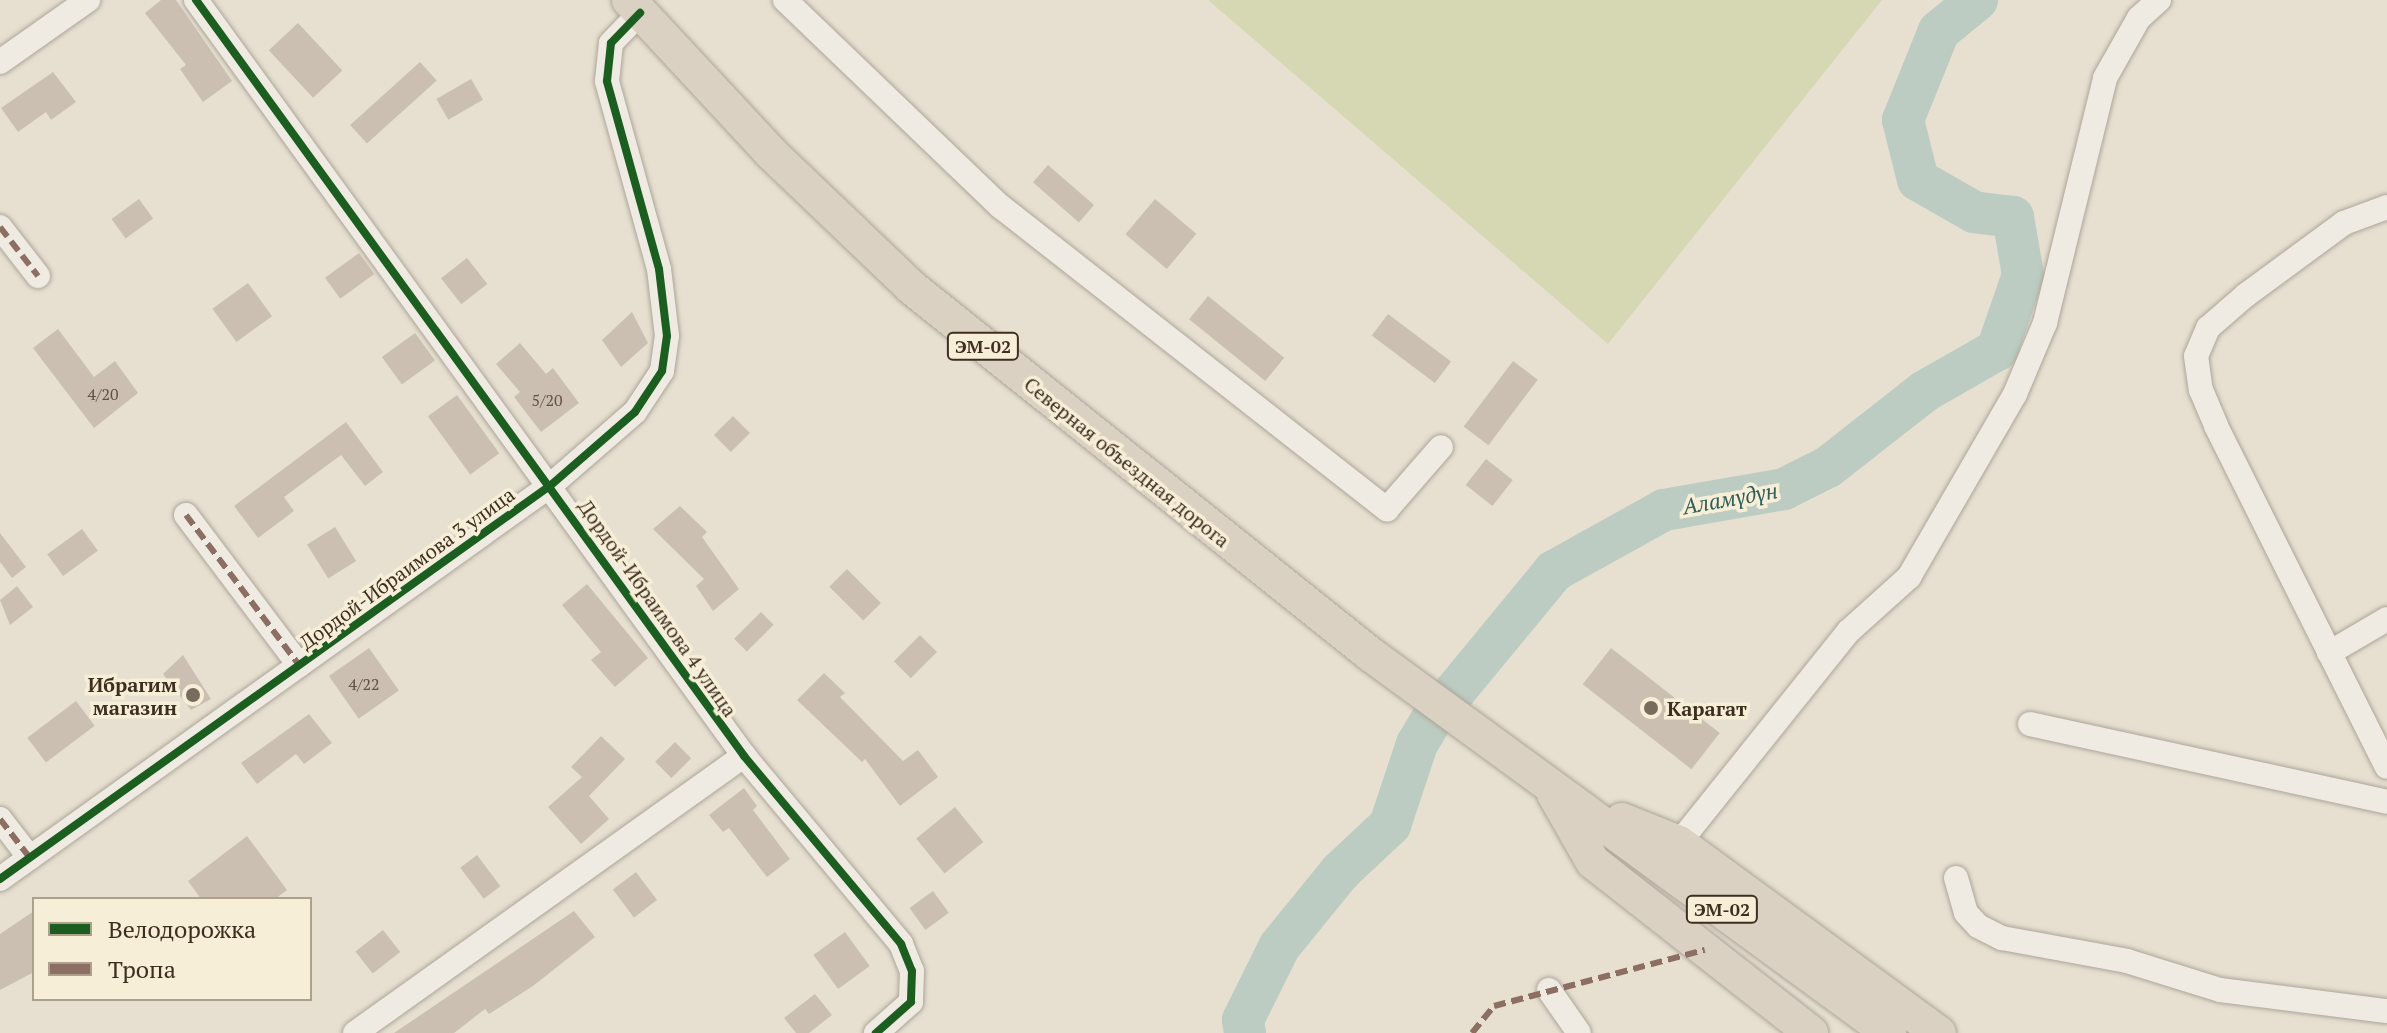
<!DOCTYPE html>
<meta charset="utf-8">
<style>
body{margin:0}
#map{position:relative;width:2387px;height:1033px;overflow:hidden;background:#e7e0d1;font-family:"PT Serif",serif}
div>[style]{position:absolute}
.green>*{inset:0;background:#d6d7b3}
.river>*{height:42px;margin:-21px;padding:0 21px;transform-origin:21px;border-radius:21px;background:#bcccc2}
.building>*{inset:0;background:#cbbfb2;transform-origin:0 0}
.roads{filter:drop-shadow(0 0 2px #ada599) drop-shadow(0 0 2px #ada599)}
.minor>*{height:24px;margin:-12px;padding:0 12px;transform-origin:12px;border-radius:12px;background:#efebe3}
.highway>*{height:34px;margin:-17px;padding:0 17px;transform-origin:17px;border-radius:17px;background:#dad1c2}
.quiet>*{height:6px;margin-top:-3px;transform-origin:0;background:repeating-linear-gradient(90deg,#8d6e63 0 12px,transparent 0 18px)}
.cycleway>*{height:8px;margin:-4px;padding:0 4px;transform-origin:4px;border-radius:4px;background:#1b5e20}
.dots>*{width:22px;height:22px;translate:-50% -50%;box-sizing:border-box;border:4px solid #f7eed8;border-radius:50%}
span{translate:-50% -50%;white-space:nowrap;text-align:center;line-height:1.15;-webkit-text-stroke:7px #f7eed8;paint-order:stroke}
.number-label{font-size:16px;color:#605244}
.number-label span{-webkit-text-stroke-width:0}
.shield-label span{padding:2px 6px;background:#f7eed8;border:2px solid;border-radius:6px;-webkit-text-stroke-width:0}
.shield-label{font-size:18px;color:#3d2e20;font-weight:700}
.street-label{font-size:20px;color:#3d2e20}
.poi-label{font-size:20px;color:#3d2e20;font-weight:700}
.right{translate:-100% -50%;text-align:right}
.left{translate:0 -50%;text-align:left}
.water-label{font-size:22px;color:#2f5d5a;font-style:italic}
.legend{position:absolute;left:32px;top:897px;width:280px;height:104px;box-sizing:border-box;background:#f7eed8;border:2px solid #ada18e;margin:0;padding:10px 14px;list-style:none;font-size:24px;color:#3d2e20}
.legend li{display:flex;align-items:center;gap:16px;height:40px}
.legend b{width:40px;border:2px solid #ada18e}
</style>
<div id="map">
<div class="green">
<i style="clip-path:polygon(1208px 0,1882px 0,1608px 344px)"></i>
</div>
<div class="river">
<i style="left:1245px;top:1033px;width:13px;rotate:-99deg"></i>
<i style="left:1243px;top:1020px;width:81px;rotate:-63.7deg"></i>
<i style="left:1279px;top:947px;width:97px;rotate:-50.9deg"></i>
<i style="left:1340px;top:872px;width:69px;rotate:-43.2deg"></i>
<i style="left:1390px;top:825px;width:85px;rotate:-71.6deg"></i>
<i style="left:1417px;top:744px;width:29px;rotate:-59deg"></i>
<i style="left:1432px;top:719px;width:192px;rotate:-50.5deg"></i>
<i style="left:1554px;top:571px;width:126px;rotate:-29deg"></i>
<i style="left:1664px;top:510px;width:122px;rotate:-9.9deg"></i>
<i style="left:1784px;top:489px;width:49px;rotate:-26.6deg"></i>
<i style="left:1828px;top:467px;width:123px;rotate:-38.1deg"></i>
<i style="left:1925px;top:391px;width:83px;rotate:-29.7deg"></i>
<i style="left:1997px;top:350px;width:79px;rotate:-70.9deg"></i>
<i style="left:2023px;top:275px;width:59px;rotate:-99.8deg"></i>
<i style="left:2013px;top:217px;width:39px;rotate:-173deg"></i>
<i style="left:1974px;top:212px;width:64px;rotate:-150.3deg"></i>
<i style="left:1918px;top:180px;width:62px;rotate:-104deg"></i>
<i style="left:1903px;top:120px;width:96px;rotate:-68deg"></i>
<i style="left:1939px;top:31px;width:49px;rotate:-39.2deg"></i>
</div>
<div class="building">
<i style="clip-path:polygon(161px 0,176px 0,232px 81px,203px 102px,180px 69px,186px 65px,145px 13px)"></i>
<i style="left:298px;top:23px;width:65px;height:40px;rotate:47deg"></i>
<i style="left:420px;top:62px;width:25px;height:94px;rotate:48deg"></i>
<i style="clip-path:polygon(53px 72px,76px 102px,51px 120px,46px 112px,18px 132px,1px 108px)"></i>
<i style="left:471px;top:79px;width:24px;height:40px;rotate:60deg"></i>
<i style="left:1048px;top:165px;width:61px;height:23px;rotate:41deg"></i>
<i style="left:139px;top:199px;width:24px;height:34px;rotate:54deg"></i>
<i style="left:1155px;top:199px;width:54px;height:46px;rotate:40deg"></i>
<i style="left:359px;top:253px;width:26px;height:42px;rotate:54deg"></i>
<i style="left:467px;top:258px;width:33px;height:33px;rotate:52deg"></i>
<i style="left:248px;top:283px;width:41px;height:44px;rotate:54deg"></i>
<i style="left:1208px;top:296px;width:98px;height:30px;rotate:39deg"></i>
<i style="clip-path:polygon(632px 312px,648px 343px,621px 367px,602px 340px)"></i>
<i style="left:1388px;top:314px;width:79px;height:27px;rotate:37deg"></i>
<i style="clip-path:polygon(58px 329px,94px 377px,115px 361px,138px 393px,94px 428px,33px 348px)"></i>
<i style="left:415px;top:333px;width:34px;height:41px;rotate:54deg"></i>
<i style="clip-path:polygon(520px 343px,546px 374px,553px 368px,579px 403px,541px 432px,514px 397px,520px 392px,496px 364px)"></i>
<i style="left:1513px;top:361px;width:31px;height:82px;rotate:37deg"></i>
<i style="left:457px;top:395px;width:72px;height:36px;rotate:54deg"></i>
<i style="left:733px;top:416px;width:24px;height:27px;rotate:45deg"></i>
<i style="clip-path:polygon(346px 422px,383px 472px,365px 486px,341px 455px,284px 497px,294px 511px,258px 538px,234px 506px)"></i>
<i style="left:1486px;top:459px;width:34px;height:33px;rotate:38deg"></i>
<i style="clip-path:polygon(680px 506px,707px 532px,702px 537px,739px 589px,713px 611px,696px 586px,704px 579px,653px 529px)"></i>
<i style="left:335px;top:527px;width:40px;height:33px;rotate:58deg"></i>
<i style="left:82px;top:529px;width:27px;height:43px;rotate:54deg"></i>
<i style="clip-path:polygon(0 533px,26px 567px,12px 578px,0 562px)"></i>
<i style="left:847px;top:569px;width:48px;height:25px;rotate:45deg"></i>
<i style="clip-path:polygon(587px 584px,648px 658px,615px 687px,591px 660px,601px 652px,562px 605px)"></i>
<i style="clip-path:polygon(17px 586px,33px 607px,10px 625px,0 600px)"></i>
<i style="left:761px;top:612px;width:18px;height:38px;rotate:45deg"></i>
<i style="left:920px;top:635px;width:24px;height:37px;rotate:45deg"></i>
<i style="left:369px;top:648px;width:52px;height:49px;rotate:55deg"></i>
<i style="left:1611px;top:648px;width:138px;height:46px;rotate:38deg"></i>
<i style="clip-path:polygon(183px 655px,211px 699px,191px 710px,163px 674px)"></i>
<i style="clip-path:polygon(824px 673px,845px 693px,840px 697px,903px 761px,918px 750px,938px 777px,900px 806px,865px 759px,862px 762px,797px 700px)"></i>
<i style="left:76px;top:701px;width:31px;height:61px;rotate:53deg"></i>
<i style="clip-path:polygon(309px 714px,332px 743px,304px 764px,296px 754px,257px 784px,241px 763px)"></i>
<i style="clip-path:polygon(601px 736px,625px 759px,589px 796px,609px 819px,581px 844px,548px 807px,582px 777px,571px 767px)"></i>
<i style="left:675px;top:742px;width:23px;height:28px;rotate:45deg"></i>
<i style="clip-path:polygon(744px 788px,757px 806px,753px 810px,790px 859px,767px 877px,729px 828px,723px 832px,709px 815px)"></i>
<i style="left:955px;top:807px;width:45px;height:50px;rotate:51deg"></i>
<i style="clip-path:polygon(247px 836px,287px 890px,275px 899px,201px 899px,188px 881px)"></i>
<i style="left:477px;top:855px;width:39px;height:21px;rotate:53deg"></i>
<i style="left:636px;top:872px;width:35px;height:29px;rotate:53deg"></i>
<i style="left:933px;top:891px;width:27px;height:29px;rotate:54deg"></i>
<i style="clip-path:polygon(34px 911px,34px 972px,0 990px,0 934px)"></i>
<i style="clip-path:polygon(574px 911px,595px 937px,533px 986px,489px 1014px,485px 1009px,454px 1033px,394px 1033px)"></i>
<i style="left:383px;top:930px;width:28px;height:35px;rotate:52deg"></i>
<i style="left:845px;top:932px;width:42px;height:39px;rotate:54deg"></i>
<i style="clip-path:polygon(815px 994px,832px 1015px,809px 1033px,796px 1033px,784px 1018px)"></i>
</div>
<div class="roads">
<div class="minor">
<i style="left:196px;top:0;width:934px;rotate:54.06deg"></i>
<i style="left:744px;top:756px;width:245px;rotate:50.1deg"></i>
<i style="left:901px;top:944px;width:29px;rotate:68deg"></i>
<i style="left:912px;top:971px;width:31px;rotate:92deg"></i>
<i style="left:911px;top:1002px;width:47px;rotate:138.5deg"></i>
<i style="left:785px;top:0;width:298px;rotate:43.8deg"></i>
<i style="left:1000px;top:206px;width:492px;rotate:38.1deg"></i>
<i style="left:1387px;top:509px;width:82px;rotate:-48.9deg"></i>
<i style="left:0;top:62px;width:108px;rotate:-35.2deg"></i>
<i style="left:2387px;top:207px;width:46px;rotate:159.6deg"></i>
<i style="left:2344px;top:223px;width:122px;rotate:143.7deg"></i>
<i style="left:2246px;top:295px;width:50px;rotate:139deg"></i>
<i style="left:2208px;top:328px;width:30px;rotate:113deg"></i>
<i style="left:2196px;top:356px;width:34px;rotate:82deg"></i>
<i style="left:2201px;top:390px;width:39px;rotate:67deg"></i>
<i style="left:2216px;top:426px;width:381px;rotate:63.4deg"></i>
<i style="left:0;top:227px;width:62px;rotate:52.2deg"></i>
<i style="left:186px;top:515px;width:188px;rotate:53deg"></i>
<i style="left:2329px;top:653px;width:67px;rotate:-30.4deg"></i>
<i style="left:2030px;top:724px;width:365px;rotate:12.3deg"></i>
<i style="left:0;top:819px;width:49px;rotate:52.4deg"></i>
<i style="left:1679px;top:843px;width:272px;rotate:-51.3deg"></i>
<i style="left:1849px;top:631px;width:81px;rotate:-42deg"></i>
<i style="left:1909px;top:577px;width:211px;rotate:-59.9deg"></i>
<i style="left:2015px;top:394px;width:77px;rotate:-67.1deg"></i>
<i style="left:2045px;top:323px;width:252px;rotate:-76.2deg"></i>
<i style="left:2105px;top:78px;width:69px;rotate:-60.5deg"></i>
<i style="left:2139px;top:18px;width:27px;rotate:-42deg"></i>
<i style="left:1956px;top:878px;width:36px;rotate:74deg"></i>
<i style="left:1966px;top:913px;width:18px;rotate:47deg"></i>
<i style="left:1978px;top:926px;width:27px;rotate:27deg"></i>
<i style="left:2002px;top:938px;width:127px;rotate:10.4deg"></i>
<i style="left:2127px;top:961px;width:97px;rotate:17.3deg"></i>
<i style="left:2220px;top:990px;width:168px;rotate:7.2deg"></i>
<i style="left:0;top:879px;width:677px;rotate:-35.57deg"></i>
<i style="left:551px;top:485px;width:111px;rotate:-41deg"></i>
<i style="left:635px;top:412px;width:49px;rotate:-56.6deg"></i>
<i style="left:662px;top:371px;width:35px;rotate:-82deg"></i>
<i style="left:667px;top:336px;width:67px;rotate:-96.8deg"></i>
<i style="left:659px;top:269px;width:195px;rotate:-105.5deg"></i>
<i style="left:607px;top:81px;width:38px;rotate:-84deg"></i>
<i style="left:611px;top:43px;width:42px;rotate:-46deg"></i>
<i style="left:1549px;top:990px;width:52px;rotate:55.1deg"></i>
<i style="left:355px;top:1033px;width:478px;rotate:-35.5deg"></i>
</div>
<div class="highway">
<i style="left:629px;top:0;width:209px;rotate:47.1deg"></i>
<i style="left:771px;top:153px;width:194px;rotate:43.7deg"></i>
<i style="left:911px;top:287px;width:588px;rotate:38.64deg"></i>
<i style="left:1370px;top:654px;width:643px;rotate:36.14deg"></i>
<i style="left:1554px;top:794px;width:78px;rotate:60.2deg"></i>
<i style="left:1593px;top:862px;width:277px;rotate:38.1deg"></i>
<i style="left:1622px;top:820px;width:61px;rotate:22deg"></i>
<i style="left:1679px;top:843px;width:322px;rotate:36.2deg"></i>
</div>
</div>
<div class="quiet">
<i style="left:0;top:227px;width:62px;rotate:52.2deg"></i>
<i style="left:186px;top:515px;width:188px;rotate:53deg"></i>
<i style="left:0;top:819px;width:49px;rotate:52.4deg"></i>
<i style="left:1472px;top:1033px;width:35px;rotate:-51deg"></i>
<i style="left:1494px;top:1006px;width:218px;rotate:-14.9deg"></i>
</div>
<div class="cycleway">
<i style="left:196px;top:0;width:934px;rotate:54.06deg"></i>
<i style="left:744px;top:756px;width:245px;rotate:50.1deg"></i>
<i style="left:901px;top:944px;width:29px;rotate:68deg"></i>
<i style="left:912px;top:971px;width:31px;rotate:92deg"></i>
<i style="left:911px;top:1002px;width:47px;rotate:138.5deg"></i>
<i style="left:0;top:879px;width:677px;rotate:-35.57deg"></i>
<i style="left:551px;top:485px;width:111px;rotate:-41deg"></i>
<i style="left:635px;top:412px;width:49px;rotate:-56.6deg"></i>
<i style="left:662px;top:371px;width:35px;rotate:-82deg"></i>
<i style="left:667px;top:336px;width:67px;rotate:-96.8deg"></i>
<i style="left:659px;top:269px;width:195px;rotate:-105.5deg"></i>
<i style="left:607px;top:81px;width:38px;rotate:-84deg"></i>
<i style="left:611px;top:43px;width:42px;rotate:-46deg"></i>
</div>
<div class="dots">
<i style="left:193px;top:695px;background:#786c5e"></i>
<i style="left:1651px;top:708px;background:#786c5e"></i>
</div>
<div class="number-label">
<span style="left:103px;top:394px">4/20</span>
<span style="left:547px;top:400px">5/20</span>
<span style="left:364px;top:684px">4/22</span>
</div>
<div class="shield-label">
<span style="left:983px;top:346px">ЭМ-02</span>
<span style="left:1722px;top:909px">ЭМ-02</span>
</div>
<div class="street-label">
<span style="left:1127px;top:462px;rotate:39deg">Северная объездная дорога</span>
<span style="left:407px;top:568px;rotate:-36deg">Дордой-Ибраимова 3 улица</span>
<span style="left:658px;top:608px;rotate:55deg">Дордой-Ибраимова 4 улица</span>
</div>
<div class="poi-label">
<span class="right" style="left:177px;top:696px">Ибрагим<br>магазин</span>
<span class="left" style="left:1667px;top:708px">Карагат</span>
</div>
<div class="water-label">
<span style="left:1730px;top:498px;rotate:-10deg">Аламүдүн</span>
</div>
<ul class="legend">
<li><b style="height:10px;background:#1b5e20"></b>Велодорожка</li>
<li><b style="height:10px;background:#8d6e63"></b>Тропа</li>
</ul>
</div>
